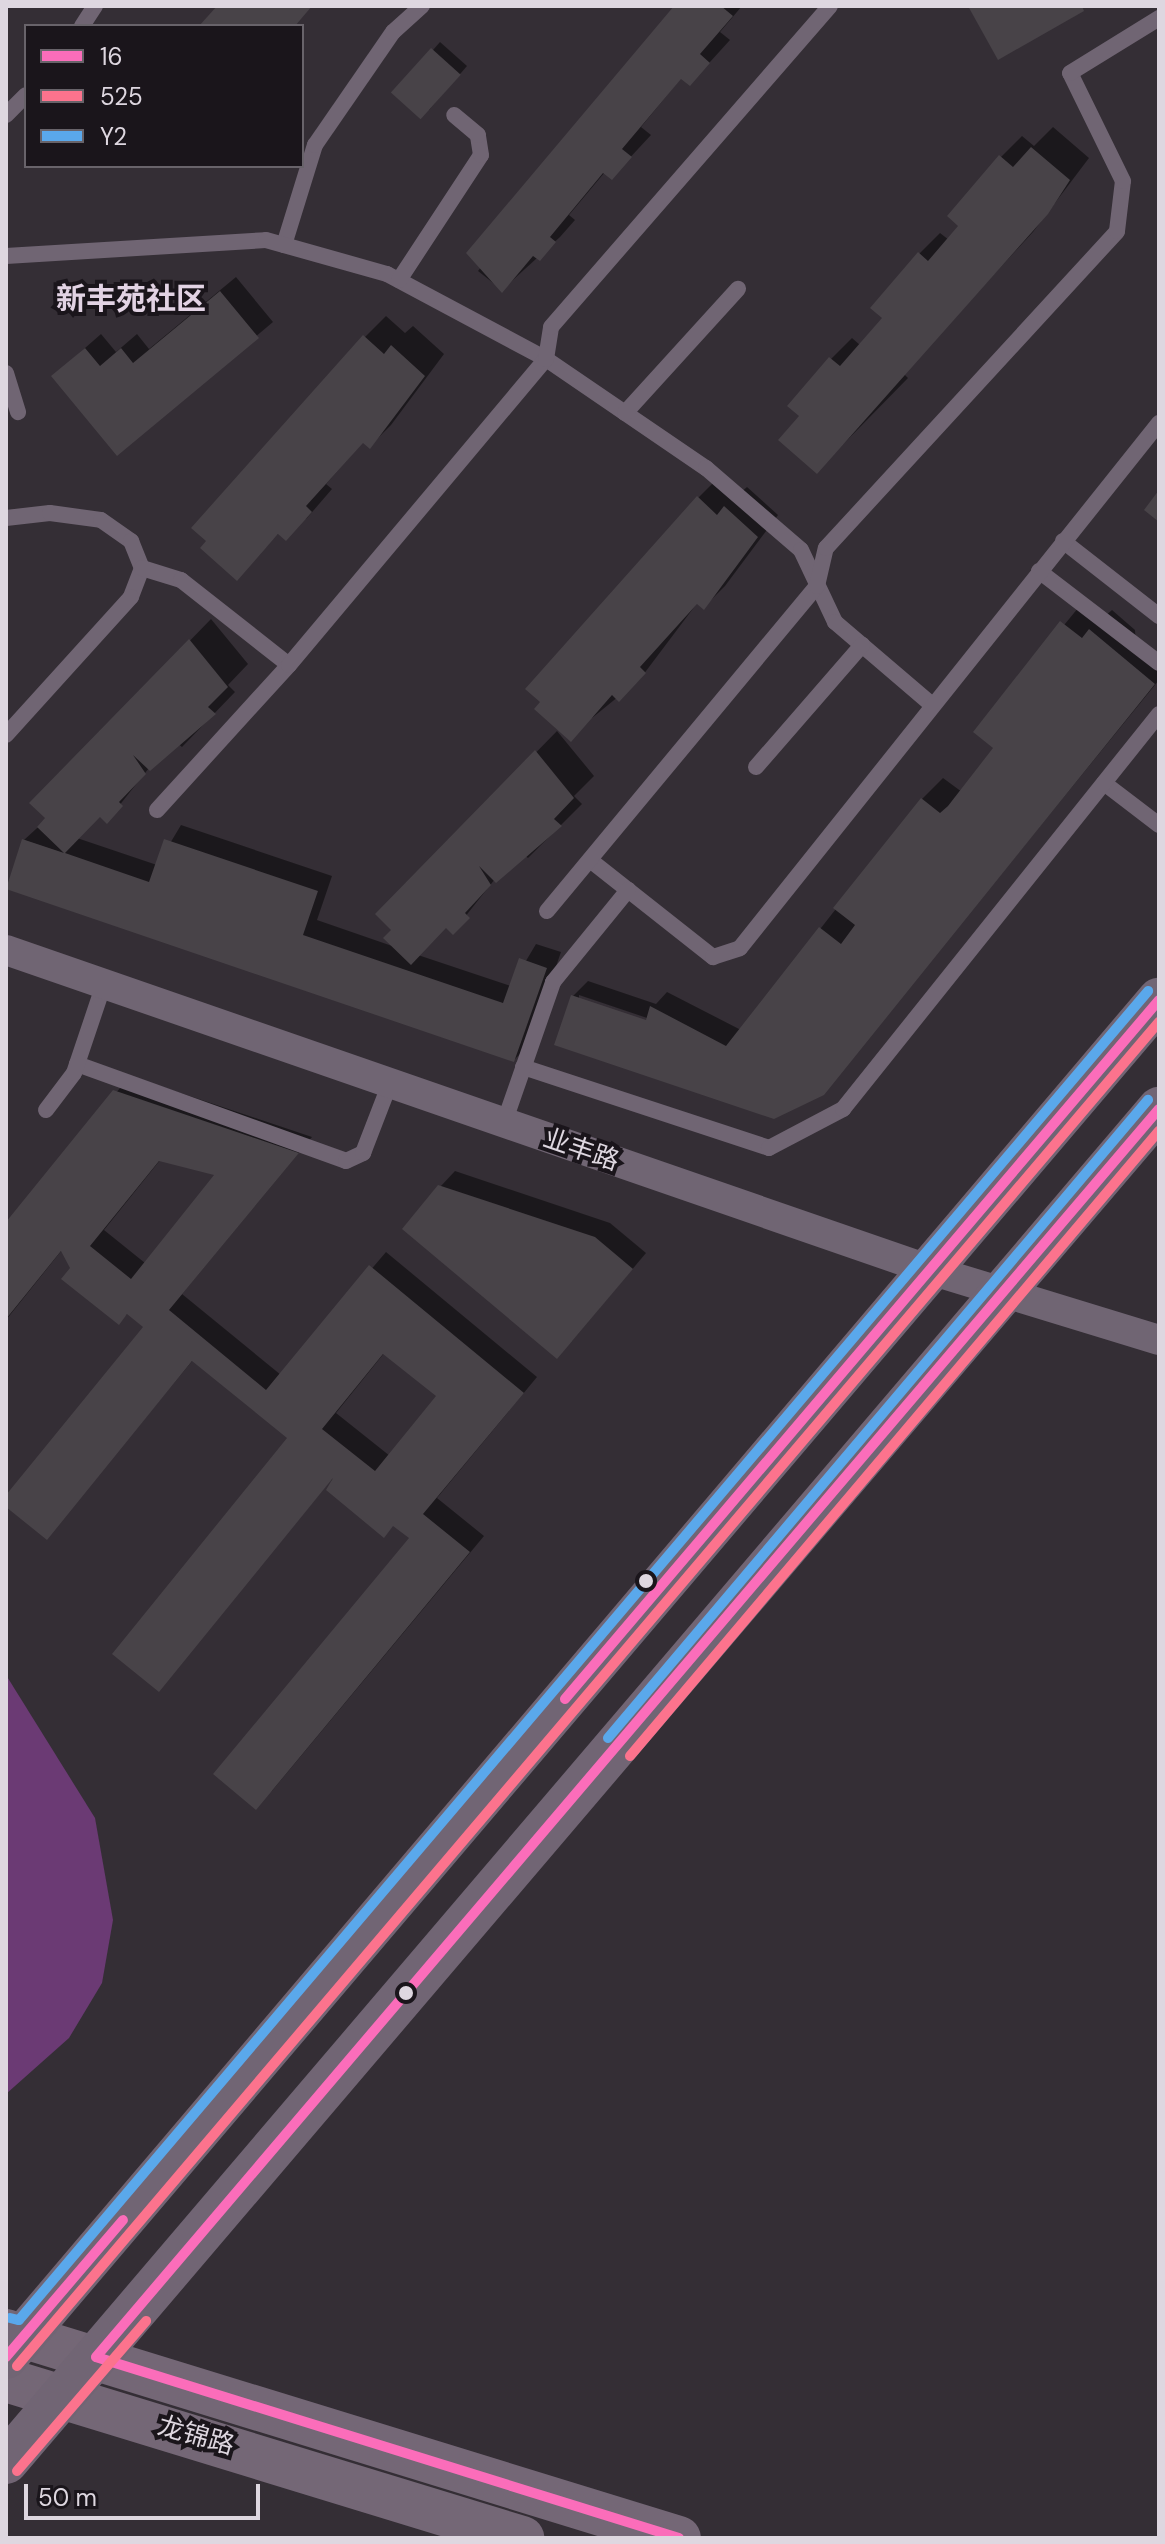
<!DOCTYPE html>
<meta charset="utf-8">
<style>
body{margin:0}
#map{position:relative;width:1165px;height:2544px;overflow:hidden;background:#342e35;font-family:"DM Sans","Noto Sans SC",sans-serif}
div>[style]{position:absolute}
.green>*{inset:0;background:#6b3a74}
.shadow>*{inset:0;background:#0007}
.building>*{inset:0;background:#484348;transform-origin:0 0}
.service>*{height:16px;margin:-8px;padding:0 8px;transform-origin:8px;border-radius:8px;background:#706573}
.minor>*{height:30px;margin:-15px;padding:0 15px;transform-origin:15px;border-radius:15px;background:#706573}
.secondary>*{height:44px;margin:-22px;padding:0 22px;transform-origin:22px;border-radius:22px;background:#746776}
.primary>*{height:44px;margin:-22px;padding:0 22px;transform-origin:22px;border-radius:22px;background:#716574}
.bus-1>*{height:10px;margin:-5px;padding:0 5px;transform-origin:5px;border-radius:5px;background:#fb6dba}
.bus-2>*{height:10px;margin:-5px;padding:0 5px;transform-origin:5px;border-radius:5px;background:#fc738d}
.bus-3>*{height:10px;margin:-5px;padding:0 5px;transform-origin:5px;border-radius:5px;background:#5aa8eb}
.dots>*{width:22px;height:22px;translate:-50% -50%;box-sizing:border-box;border:4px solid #1a151b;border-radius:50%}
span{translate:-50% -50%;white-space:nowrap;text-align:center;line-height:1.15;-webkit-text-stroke:8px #1a151b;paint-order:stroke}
.street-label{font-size:26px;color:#ded7e0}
.quarter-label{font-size:30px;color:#e2d3e4;font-weight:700}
.frame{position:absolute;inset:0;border:8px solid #ded7e0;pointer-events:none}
.legend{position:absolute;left:24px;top:24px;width:280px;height:144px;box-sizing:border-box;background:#1a151b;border:2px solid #68636a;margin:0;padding:10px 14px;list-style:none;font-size:24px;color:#ded7e0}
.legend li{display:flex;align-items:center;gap:16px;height:40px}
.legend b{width:40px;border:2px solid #68636a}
.scale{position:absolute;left:24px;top:2484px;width:236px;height:36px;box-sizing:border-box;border:4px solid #ded7e0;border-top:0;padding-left:10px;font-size:24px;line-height:28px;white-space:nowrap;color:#ded7e0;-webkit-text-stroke:6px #1a151b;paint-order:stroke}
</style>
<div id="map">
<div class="green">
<i style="clip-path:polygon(6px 1675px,95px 1818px,113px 1920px,102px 1983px,69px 2038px,6px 2094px)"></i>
</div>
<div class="shadow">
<i style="clip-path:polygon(677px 6px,742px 6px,720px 32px,730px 40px,690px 84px,682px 77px,641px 127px,651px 135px,612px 177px,605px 172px,569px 215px,575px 220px,560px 237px,502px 290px,478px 271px)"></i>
<i style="clip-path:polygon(440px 42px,467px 66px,429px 110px,433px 50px)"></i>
<i style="clip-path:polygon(1053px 127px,1089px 158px,1033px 232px,903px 373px,908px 378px,817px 471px,801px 416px,831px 359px,852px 338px,860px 345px,884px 318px,919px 254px,940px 233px,949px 240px,961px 226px,1001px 157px,1022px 136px,1034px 146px)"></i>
<i style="clip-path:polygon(236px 277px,273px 322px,117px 453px,53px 376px,101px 334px,116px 352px,137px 334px,149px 349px)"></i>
<i style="clip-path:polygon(386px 316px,405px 333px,413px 326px,444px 354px,391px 425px,370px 446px,364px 441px,326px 484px,332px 489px,307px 518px,279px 533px,237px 578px,365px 337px)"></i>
<i style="clip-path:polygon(719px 477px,739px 494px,747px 487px,778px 515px,725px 586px,704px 607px,698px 602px,640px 679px,592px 718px,698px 498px)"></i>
<i style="clip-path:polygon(evenodd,1083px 602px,1103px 618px,1112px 610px,1135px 630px,1136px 645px,1159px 661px,1159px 680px,823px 1093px,774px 1117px,556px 1044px,573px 996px,588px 981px,656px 1004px,667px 992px,741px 1030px,922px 799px,943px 778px,962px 792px,995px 747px,976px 732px,1083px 602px,579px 995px,656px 1021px,655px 1025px,579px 999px,579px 995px)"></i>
<i style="clip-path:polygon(211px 619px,248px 664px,228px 685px,235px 692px,182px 747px,176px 742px,149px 768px,107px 821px,100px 815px,77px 838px,157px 865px,181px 825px,332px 876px,317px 920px,395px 947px,394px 930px,378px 914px,557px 731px,594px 776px,574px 796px,582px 804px,528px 858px,522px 853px,495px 879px,453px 932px,446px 926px,418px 955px,511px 986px,536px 944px,561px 952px,529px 1045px,514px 1060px,24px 840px,48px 818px,32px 803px)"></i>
<i style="clip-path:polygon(evenodd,130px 1076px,312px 1137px,182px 1294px,281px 1375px,386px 1252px,537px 1377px,437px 1498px,484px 1536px,271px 1792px,412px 1538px,331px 1480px,159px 1689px,290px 1438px,193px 1360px,46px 1538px,6px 1505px,146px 1326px,129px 1312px,119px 1322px,62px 1250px,6px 1320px,6px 1225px,130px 1076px,161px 1159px,218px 1174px,145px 1263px,104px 1230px,161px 1159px,130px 1076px,385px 1352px,439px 1396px,390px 1456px,336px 1413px,385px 1352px)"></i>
<i style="clip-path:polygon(455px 1171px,610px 1223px,646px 1253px,572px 1341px,440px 1187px)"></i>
</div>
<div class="building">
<i style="clip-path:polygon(217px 6px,312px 6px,295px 26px,199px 26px)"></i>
<i style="clip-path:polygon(674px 6px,721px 6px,733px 16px,700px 54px,710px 63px,690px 86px,681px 79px,622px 149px,632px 157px,612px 180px,603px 173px,550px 237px,556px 242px,540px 261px,533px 256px,502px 293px,466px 253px)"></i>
<i style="clip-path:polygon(968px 6px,1082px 6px,1084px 11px,998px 60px)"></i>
<i style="left:431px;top:48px;width:40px;height:60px;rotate:42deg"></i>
<i style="clip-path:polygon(1031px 147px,1070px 180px,1048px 214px,817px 474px,778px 440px,799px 416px,787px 406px,829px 357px,840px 366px,882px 318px,870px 308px,918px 252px,928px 261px,958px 226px,947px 216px,999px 155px,1013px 167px)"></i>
<i style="clip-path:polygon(220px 291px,259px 338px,117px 456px,51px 376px,85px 348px,100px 366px,121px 348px,133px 363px)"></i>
<i style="clip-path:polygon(363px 335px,384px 354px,391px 345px,425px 376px,370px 449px,363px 443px,306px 506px,312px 512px,286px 541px,278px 534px,237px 581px,200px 548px,206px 541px,191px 528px)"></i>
<i style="clip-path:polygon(1159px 490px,1159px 522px,1144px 510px)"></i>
<i style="clip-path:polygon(697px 496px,717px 515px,724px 506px,758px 537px,704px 610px,697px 604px,640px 667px,646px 673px,619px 702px,612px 695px,571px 742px,534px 709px,540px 702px,525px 689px)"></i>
<i style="clip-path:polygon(1060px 621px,1082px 638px,1089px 629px,1155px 684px,824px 1095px,774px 1119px,554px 1045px,571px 995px,646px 1020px,650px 1006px,726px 1046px,819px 927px,841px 944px,855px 925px,833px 908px,921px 798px,940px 813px,948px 806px,993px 748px,973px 732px)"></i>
<i style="clip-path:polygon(189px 639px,228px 687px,208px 707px,216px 714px,150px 771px,133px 755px,146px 774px,119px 802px,123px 806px,107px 824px,100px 817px,65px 853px,149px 882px,164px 839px,318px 891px,303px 935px,503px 1003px,519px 958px,547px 968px,514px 1062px,6px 889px,22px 839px,64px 853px,37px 827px,45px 818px,29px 803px)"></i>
<i style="clip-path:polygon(535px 750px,574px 798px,554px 819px,562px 826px,496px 883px,479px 866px,491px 885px,465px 913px,470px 918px,453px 935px,446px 928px,411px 965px,383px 938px,391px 930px,375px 914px)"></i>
<i style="clip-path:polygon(evenodd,113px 1090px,299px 1153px,169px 1310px,266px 1390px,369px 1265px,524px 1393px,423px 1514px,470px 1552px,256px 1810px,213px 1774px,409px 1538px,393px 1526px,384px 1538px,326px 1490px,333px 1478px,159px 1692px,112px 1654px,287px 1438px,192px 1361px,47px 1540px,6px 1507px,6px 1495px,143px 1327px,127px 1314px,119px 1325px,61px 1279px,70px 1268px,61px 1251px,6px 1319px,6px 1222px,113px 1090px,159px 1161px,214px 1175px,131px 1279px,90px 1246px,159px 1161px,113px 1090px,383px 1354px,436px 1396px,375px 1471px,322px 1429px,383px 1354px)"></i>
<i style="clip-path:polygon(438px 1185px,595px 1237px,633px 1269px,557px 1359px,402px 1229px)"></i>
</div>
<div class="service">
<i style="left:82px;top:26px;width:24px;rotate:-57deg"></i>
<i style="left:6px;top:115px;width:28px;rotate:-45deg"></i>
<i style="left:284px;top:245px;width:105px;rotate:-72.8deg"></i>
<i style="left:315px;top:145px;width:137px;rotate:-55.4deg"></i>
<i style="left:393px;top:32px;width:39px;rotate:-42deg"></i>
<i style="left:6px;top:256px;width:260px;rotate:-3.5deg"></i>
<i style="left:266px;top:240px;width:126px;rotate:15.7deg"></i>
<i style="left:387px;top:274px;width:180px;rotate:28.1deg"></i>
<i style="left:546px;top:359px;width:194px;rotate:34.3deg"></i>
<i style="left:706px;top:468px;width:125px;rotate:40.8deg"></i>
<i style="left:801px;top:550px;width:80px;rotate:64.7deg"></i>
<i style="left:835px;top:622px;width:126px;rotate:40.5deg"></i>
<i style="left:399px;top:280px;width:149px;rotate:-56.7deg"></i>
<i style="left:481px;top:155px;width:20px;rotate:-99deg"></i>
<i style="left:478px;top:135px;width:31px;rotate:-140deg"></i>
<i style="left:6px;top:373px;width:41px;rotate:72.9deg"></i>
<i style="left:625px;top:413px;width:168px;rotate:-47.7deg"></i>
<i style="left:6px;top:518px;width:44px;rotate:-6.5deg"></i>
<i style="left:50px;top:513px;width:51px;rotate:7.8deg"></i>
<i style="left:101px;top:520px;width:37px;rotate:35deg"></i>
<i style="left:131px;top:541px;width:29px;rotate:68deg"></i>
<i style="left:142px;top:568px;width:31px;rotate:111deg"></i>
<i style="left:131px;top:597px;width:186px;rotate:132.2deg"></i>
<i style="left:1063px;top:541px;width:122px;rotate:38deg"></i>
<i style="left:142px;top:568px;width:41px;rotate:17.1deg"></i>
<i style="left:181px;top:580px;width:137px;rotate:38.2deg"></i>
<i style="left:1039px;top:571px;width:151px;rotate:37.5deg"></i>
<i style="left:756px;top:767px;width:162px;rotate:-49deg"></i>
<i style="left:1104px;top:783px;width:69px;rotate:37.4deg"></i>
<i style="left:157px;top:810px;width:196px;rotate:-47.7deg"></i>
<i style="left:289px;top:665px;width:400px;rotate:-50deg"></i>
<i style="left:546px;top:359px;width:32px;rotate:-81deg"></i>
<i style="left:551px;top:327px;width:425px;rotate:-49deg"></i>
<i style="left:590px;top:860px;width:157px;rotate:38.3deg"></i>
<i style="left:713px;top:957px;width:28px;rotate:-18deg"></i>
<i style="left:740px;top:948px;width:672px;rotate:-51.41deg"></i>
<i style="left:547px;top:911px;width:423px;rotate:-50.3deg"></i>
<i style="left:817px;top:586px;width:39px;rotate:-77deg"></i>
<i style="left:826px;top:548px;width:430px;rotate:-47.4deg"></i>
<i style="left:1117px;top:231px;width:50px;rotate:-83.2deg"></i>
<i style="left:1123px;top:181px;width:120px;rotate:-116.1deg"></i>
<i style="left:1070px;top:73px;width:105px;rotate:-31.7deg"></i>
<i style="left:77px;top:1064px;width:286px;rotate:19.8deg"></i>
<i style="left:346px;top:1161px;width:19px;rotate:-25deg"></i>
<i style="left:363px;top:1153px;width:75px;rotate:-68.9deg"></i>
<i style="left:523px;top:1067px;width:259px;rotate:18.2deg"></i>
<i style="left:769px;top:1148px;width:84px;rotate:-27.8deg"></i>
<i style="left:843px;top:1109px;width:506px;rotate:-51.34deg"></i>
<i style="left:46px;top:1110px;width:46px;rotate:-52.9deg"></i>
<i style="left:74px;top:1073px;width:94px;rotate:-71.4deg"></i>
<i style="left:504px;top:1123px;width:149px;rotate:-70.8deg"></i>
<i style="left:553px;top:982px;width:119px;rotate:-50.8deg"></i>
</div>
<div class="minor">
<i style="left:6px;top:950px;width:978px;rotate:19.1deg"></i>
<i style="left:930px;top:1270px;width:239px;rotate:17deg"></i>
</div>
<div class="secondary">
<i style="left:6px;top:2331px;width:704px;rotate:17.1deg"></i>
<i style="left:6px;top:2380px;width:540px;rotate:17.02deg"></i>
</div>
<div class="primary">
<i style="left:6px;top:2357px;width:1781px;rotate:-49.65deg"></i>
<i style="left:6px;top:2462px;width:1778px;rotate:-49.56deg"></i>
</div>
<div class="bus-1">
<i style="left:565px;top:1699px;width:917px;rotate:-49.64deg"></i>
<i style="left:6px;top:2357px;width:180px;rotate:-49.5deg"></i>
<i style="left:679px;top:2538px;width:610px;rotate:-162.75deg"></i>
<i style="left:96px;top:2357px;width:1639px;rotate:-49.58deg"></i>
</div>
<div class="bus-2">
<i style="left:630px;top:1756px;width:819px;rotate:-49.76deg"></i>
<i style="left:17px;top:2366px;width:1764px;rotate:-49.65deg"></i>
<i style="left:17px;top:2471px;width:198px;rotate:-49.3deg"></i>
</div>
<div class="bus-3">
<i style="left:608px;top:1738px;width:836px;rotate:-49.76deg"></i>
<i style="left:10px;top:2318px;width:9px;rotate:13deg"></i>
<i style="left:19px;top:2320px;width:1744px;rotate:-49.65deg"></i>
</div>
<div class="dots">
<i style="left:646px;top:1581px;background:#ded7e0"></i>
<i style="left:406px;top:1993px;background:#ded7e0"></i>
</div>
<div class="street-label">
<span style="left:581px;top:1150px;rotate:19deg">业丰路</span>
<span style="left:196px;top:2436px;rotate:16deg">龙锦路</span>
</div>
<div class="quarter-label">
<span style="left:131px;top:299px">新丰苑社区</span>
</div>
<div class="frame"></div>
<ul class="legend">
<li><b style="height:10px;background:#fb6dba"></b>16</li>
<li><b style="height:10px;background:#fc738d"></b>525</li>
<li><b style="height:10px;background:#5aa8eb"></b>Y2</li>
</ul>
<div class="scale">50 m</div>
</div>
